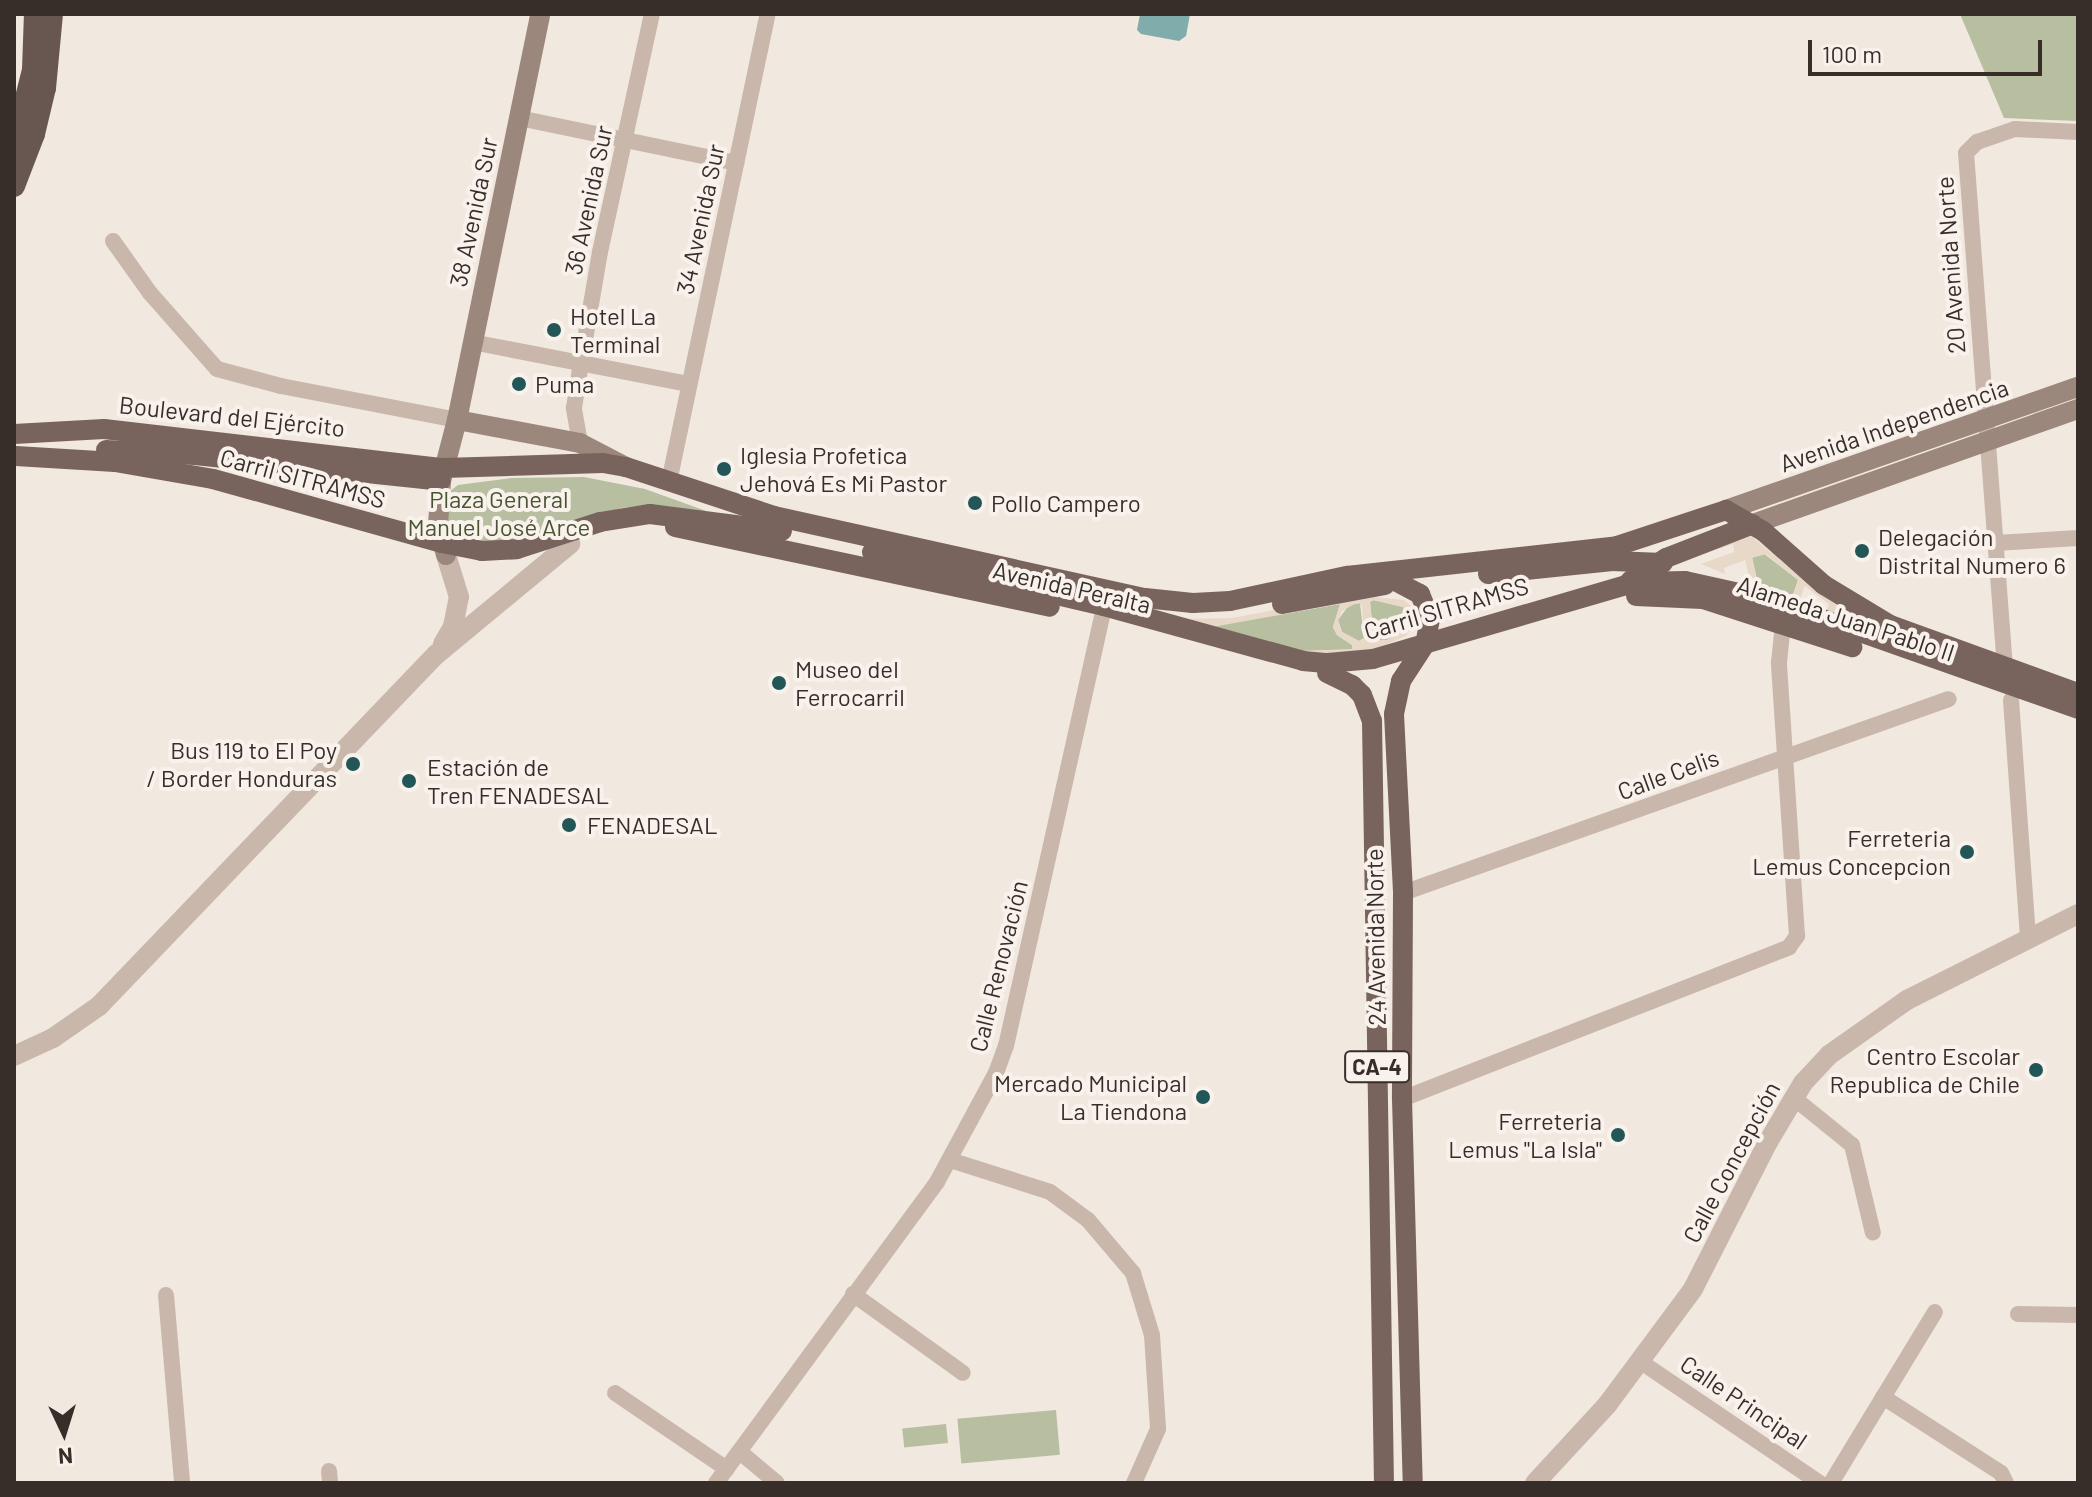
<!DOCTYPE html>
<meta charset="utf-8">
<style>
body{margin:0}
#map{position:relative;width:2092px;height:1497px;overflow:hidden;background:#f1e8df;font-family:Barlow,sans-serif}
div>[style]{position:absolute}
.green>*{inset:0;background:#b7bfa0;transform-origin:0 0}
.plaza>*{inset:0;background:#e8d8c8}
.water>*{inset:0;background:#80acab}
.minor>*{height:16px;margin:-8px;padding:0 8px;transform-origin:8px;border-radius:8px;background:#c9b7ac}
.tertiary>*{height:20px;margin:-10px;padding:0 10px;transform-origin:10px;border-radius:10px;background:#c9b7ac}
.secondary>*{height:20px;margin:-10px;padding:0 10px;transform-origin:10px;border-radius:10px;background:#9c877d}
.primary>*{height:20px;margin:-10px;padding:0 10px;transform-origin:10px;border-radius:10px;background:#78645d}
.trunk>*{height:22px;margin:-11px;padding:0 11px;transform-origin:11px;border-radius:11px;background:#685650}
.dots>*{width:22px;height:22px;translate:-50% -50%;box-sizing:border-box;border:4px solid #f9f2ec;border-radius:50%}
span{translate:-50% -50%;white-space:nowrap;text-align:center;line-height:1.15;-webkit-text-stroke:8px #f9f2ec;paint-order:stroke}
.shield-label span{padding:2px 6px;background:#f9f2ec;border:2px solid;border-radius:6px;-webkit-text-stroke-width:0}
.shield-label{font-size:22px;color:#372e2a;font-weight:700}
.street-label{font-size:24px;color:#372e2a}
.poi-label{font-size:24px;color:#372e2a}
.left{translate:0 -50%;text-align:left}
.right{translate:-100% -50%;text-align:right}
.park-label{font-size:24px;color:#495430}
.frame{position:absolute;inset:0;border:16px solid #372e2a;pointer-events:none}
.north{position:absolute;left:24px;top:1393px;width:80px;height:80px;-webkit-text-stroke:6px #f9f2ec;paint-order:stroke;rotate:176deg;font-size:22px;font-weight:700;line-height:32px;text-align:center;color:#372e2a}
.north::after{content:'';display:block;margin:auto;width:28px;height:36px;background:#372e2a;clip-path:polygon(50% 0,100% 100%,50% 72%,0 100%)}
.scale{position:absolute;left:1808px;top:40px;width:234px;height:36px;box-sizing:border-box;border:4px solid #372e2a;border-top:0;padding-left:10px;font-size:24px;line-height:28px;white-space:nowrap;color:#372e2a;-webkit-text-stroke:6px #f9f2ec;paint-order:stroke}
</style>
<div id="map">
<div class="green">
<i style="clip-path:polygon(1960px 14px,2078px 14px,2078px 121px,2004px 118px)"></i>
<i style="clip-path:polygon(584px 477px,645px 489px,709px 512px,640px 506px,621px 508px,511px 546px,457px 537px,447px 527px,449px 492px,458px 485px,511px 478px)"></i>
<i style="clip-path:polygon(1763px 553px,1798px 580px,1791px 601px,1759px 588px,1752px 557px)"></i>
<i style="clip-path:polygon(1373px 600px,1403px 607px,1408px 618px,1405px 631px,1387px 640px,1374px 641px,1370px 602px)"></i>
<i style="clip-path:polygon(1360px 603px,1364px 638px,1359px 641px,1342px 632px,1338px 620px,1349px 605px)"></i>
<i style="clip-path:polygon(1340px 604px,1333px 627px,1337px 635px,1352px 645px,1352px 650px,1302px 651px,1213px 626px)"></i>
<i style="left:1056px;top:1410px;width:45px;height:99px;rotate:85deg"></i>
<i style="left:946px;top:1424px;width:19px;height:44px;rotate:84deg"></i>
</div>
<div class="plaza">
<i style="clip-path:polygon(1750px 535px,1812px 587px,1874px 627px,1852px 620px,1836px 609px,1833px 616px,1826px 613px,1829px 604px,1805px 586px,1798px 604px,1791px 601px,1798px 580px,1766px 554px,1752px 558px,1759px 588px,1751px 585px,1745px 560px,1724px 568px,1725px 574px,1701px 564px,1734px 552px,1733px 544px,1689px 559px)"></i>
<i style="clip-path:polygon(evenodd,1374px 597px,1404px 600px,1411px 606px,1416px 619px,1406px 636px,1376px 649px,1307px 655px,1176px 619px,1232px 618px,1316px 602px,1374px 597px,1374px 600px,1403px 607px,1408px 618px,1405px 631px,1387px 640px,1374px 640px,1370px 602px,1374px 600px,1374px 597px,1358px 602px,1362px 606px,1364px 638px,1359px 641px,1342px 632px,1338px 620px,1342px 611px,1358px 602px,1374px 597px,1340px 604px,1333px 627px,1337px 635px,1352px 645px,1352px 649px,1302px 651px,1213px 627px,1340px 604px)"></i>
</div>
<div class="water">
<i style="clip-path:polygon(1140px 14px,1190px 14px,1186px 36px,1179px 41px,1141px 34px,1137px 30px)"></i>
</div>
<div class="minor">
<i style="left:519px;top:118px;width:222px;rotate:11.7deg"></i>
<i style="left:113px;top:241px;width:64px;rotate:54.6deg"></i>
<i style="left:150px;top:293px;width:101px;rotate:48.6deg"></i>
<i style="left:217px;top:369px;width:66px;rotate:14.9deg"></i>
<i style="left:281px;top:386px;width:179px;rotate:10.9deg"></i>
<i style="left:472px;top:342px;width:221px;rotate:11deg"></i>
<i style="left:580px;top:443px;width:36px;rotate:-100deg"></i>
<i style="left:574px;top:408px;width:46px;rotate:-81.2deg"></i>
<i style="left:581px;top:363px;width:113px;rotate:-80.3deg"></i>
<i style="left:600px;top:252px;width:244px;rotate:-77.7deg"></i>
<i style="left:669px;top:482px;width:478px;rotate:-78.1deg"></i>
<i style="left:1995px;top:543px;width:83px;rotate:-3.4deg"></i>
<i style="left:2005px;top:668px;width:516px;rotate:-94.33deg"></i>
<i style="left:1966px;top:153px;width:16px;rotate:-45deg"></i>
<i style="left:1977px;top:142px;width:40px;rotate:-18.9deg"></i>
<i style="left:2015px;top:129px;width:63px;rotate:2.7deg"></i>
<i style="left:2011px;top:700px;width:241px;rotate:85.9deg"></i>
<i style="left:1403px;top:893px;width:579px;rotate:-19.56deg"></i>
<i style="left:1794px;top:1098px;width:75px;rotate:39deg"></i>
<i style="left:1852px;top:1145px;width:90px;rotate:76.6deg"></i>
<i style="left:1402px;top:1099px;width:416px;rotate:-21.4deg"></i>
<i style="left:1789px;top:947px;width:14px;rotate:-54deg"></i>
<i style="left:1797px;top:936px;width:274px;rotate:-93.8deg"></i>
<i style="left:1779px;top:663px;width:40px;rotate:-84.3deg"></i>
<i style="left:950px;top:1160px;width:105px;rotate:17.7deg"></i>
<i style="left:1050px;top:1192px;width:47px;rotate:36.4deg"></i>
<i style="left:1088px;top:1220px;width:70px;rotate:49.7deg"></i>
<i style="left:1133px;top:1273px;width:65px;rotate:73deg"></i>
<i style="left:1152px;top:1335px;width:94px;rotate:86.3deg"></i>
<i style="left:1158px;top:1429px;width:59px;rotate:114deg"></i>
<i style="left:853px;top:1294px;width:135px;rotate:35.7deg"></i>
<i style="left:166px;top:1295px;width:189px;rotate:85.1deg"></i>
<i style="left:2018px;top:1314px;width:60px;rotate:1deg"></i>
<i style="left:1641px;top:1362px;width:216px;rotate:34.1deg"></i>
<i style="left:615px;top:1393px;width:135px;rotate:34.2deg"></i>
<i style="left:1883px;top:1397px;width:140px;rotate:32.8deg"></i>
<i style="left:2001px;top:1473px;width:11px;rotate:63deg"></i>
<i style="left:740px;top:1452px;width:48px;rotate:40deg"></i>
<i style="left:329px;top:1471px;width:12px;rotate:85deg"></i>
<i style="left:716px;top:1483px;width:373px;rotate:-53.7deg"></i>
<i style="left:937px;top:1182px;width:124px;rotate:-61.6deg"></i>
<i style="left:996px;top:1073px;width:29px;rotate:-70deg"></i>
<i style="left:1006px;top:1046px;width:439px;rotate:-77.4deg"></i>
<i style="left:1831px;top:1483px;width:200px;rotate:-58.7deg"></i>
</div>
<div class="tertiary">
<i style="left:443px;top:644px;width:20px;rotate:-60deg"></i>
<i style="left:453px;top:627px;width:31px;rotate:-79deg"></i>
<i style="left:459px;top:597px;width:44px;rotate:-107.2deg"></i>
<i style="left:14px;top:1056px;width:43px;rotate:-24.8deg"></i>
<i style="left:53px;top:1038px;width:56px;rotate:-34.8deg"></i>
<i style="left:99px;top:1006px;width:488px;rotate:-46.2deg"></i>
<i style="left:437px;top:654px;width:173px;rotate:-39.6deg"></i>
<i style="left:1535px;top:1483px;width:106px;rotate:-47.3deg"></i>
<i style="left:1607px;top:1405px;width:144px;rotate:-53.4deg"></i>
<i style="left:1693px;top:1289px;width:165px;rotate:-63deg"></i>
<i style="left:1768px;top:1142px;width:69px;rotate:-59.3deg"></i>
<i style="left:1803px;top:1083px;width:38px;rotate:-47deg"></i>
<i style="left:1829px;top:1055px;width:95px;rotate:-35.2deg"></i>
<i style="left:1907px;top:1000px;width:191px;rotate:-26.7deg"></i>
</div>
<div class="secondary">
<i style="left:457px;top:420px;width:125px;rotate:10.6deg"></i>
<i style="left:580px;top:443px;width:52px;rotate:27.6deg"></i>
<i style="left:1726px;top:510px;width:373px;rotate:-19.3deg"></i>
<i style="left:1753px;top:524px;width:345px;rotate:-19.5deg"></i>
<i style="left:446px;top:555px;width:31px;rotate:-105deg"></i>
<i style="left:438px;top:525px;width:44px;rotate:-86.1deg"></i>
<i style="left:441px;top:481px;width:63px;rotate:-75.3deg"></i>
<i style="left:457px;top:420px;width:414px;rotate:-78.4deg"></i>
</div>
<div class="primary">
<i style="left:14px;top:434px;width:90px;rotate:-3.2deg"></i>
<i style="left:104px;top:429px;width:341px;rotate:6.6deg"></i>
<i style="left:443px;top:468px;width:160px;rotate:-1.8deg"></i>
<i style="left:603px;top:463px;width:23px;rotate:10deg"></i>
<i style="left:626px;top:467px;width:156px;rotate:18.3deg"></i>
<i style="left:774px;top:516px;width:380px;rotate:12.5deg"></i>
<i style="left:1145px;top:598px;width:48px;rotate:5.9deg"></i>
<i style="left:1193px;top:603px;width:37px;rotate:-3deg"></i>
<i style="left:1230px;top:601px;width:120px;rotate:-12.1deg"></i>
<i style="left:1347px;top:576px;width:272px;rotate:-6.3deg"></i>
<i style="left:1617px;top:546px;width:115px;rotate:-18.3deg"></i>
<i style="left:1726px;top:510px;width:43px;rotate:29.6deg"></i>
<i style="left:1763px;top:531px;width:81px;rotate:41.5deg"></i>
<i style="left:1824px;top:585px;width:77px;rotate:31.2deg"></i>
<i style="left:1890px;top:625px;width:200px;rotate:19.9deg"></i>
<i style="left:106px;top:450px;width:89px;rotate:3.2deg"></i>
<i style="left:195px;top:455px;width:247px;rotate:6deg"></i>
<i style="left:16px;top:456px;width:99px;rotate:3.5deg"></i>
<i style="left:115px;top:462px;width:99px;rotate:9.8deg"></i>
<i style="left:213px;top:479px;width:238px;rotate:15.6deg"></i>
<i style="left:442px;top:543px;width:41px;rotate:11.3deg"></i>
<i style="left:482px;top:551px;width:35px;rotate:-3deg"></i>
<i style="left:517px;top:549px;width:87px;rotate:-18deg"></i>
<i style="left:600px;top:522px;width:51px;rotate:-9.1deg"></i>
<i style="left:650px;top:514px;width:133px;rotate:7.3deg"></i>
<i style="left:675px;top:527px;width:383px;rotate:12deg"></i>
<i style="left:872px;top:552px;width:238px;rotate:13.1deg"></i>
<i style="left:1104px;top:606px;width:206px;rotate:15.4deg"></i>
<i style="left:1303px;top:661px;width:25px;rotate:5deg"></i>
<i style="left:1328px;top:663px;width:45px;rotate:-5.1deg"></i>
<i style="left:1373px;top:659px;width:275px;rotate:-16.3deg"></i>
<i style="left:1637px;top:582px;width:48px;rotate:-1.2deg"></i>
<i style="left:1685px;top:581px;width:74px;rotate:12.5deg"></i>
<i style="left:1382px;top:574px;width:43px;rotate:27.8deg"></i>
<i style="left:1420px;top:594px;width:27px;rotate:68deg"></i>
<i style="left:1430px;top:619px;width:25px;rotate:101deg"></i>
<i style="left:1425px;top:644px;width:44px;rotate:123deg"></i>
<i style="left:1401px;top:681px;width:34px;rotate:102deg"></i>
<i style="left:1394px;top:714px;width:179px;rotate:87.1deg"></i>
<i style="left:1403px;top:893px;width:206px;rotate:90.3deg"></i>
<i style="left:1402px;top:1099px;width:384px;rotate:88.4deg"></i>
<i style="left:1488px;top:574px;width:125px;rotate:-6deg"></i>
<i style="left:1612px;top:561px;width:51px;rotate:2.2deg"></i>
<i style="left:1630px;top:581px;width:43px;rotate:-32.6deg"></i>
<i style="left:1666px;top:558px;width:93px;rotate:-21.3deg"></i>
<i style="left:1746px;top:592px;width:352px;rotate:19.4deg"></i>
<i style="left:1636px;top:596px;width:67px;rotate:2.6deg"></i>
<i style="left:1703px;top:599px;width:157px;rotate:17.9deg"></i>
<i style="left:1282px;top:604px;width:105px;rotate:-10.5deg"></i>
<i style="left:1327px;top:673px;width:28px;rotate:26deg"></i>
<i style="left:1352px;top:685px;width:14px;rotate:45deg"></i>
<i style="left:1362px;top:695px;width:28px;rotate:69deg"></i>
<i style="left:1372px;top:721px;width:762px;rotate:89.1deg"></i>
</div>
<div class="trunk">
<i style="left:14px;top:145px;width:77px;rotate:-75.8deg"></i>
<i style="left:33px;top:70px;width:56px;rotate:-88deg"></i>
<i style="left:14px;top:186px;width:56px;rotate:-69deg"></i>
<i style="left:34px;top:134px;width:47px;rotate:-76.6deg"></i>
<i style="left:45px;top:88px;width:74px;rotate:-84.6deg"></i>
</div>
<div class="dots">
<i style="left:554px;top:330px;background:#235656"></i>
<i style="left:519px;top:384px;background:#235656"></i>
<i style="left:724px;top:469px;background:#235656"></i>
<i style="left:975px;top:503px;background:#235656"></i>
<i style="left:1862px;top:551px;background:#235656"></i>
<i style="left:779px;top:683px;background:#235656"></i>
<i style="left:353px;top:764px;background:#235656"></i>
<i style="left:409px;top:781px;background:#235656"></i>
<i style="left:569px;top:825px;background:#235656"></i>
<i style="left:1967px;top:852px;background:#235656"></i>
<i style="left:2036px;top:1070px;background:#235656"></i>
<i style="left:1203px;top:1097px;background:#235656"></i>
<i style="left:1618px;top:1135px;background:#235656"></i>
</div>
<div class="shield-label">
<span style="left:1377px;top:1067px">CA-4</span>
</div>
<div class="street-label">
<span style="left:588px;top:200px;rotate:-78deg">36 Avenida Sur</span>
<span style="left:473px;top:212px;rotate:-78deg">38 Avenida Sur</span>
<span style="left:700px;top:219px;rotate:-78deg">34 Avenida Sur</span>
<span style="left:1950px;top:265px;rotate:-94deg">20 Avenida Norte</span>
<span style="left:232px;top:416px;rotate:6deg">Boulevard del Ejército</span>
<span style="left:1894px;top:425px;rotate:-19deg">Avenida Independencia</span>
<span style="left:303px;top:478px;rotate:15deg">Carril SITRAMSS</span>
<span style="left:1072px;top:587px;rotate:13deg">Avenida Peralta</span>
<span style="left:1446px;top:608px;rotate:-16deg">Carril SITRAMSS</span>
<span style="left:1846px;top:618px;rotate:18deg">Alameda Juan Pablo II</span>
<span style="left:1668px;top:774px;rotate:-20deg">Calle Celis</span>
<span style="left:1375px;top:937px;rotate:-91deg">24 Avenida Norte</span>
<span style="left:998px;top:966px;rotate:-76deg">Calle Renovación</span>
<span style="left:1731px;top:1162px;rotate:-62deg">Calle Concepción</span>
<span style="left:1744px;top:1402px;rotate:34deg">Calle Principal</span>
</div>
<div class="poi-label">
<span class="left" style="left:570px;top:330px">Hotel La<br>Terminal</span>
<span class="left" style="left:535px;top:384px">Puma</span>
<span class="left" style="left:740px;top:469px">Iglesia Profetica<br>Jehová Es Mi Pastor</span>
<span class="left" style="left:991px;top:503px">Pollo Campero</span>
<span class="left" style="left:1878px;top:551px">Delegación<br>Distrital Numero 6</span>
<span class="left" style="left:795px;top:683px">Museo del<br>Ferrocarril</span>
<span class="right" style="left:337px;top:764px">Bus 119 to El Poy<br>/ Border Honduras</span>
<span class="left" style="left:427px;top:781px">Estación de<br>Tren FENADESAL</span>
<span class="left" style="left:587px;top:825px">FENADESAL</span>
<span class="right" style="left:1951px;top:852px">Ferreteria<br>Lemus Concepcion</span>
<span class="right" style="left:2020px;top:1070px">Centro Escolar<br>Republica de Chile</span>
<span class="right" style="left:1187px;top:1097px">Mercado Municipal<br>La Tiendona</span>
<span class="right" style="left:1602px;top:1135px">Ferreteria<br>Lemus "La Isla"</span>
</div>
<div class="park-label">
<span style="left:499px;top:513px">Plaza General<br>Manuel José Arce</span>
</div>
<div class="frame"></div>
<div class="north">N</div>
<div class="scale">100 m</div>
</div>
